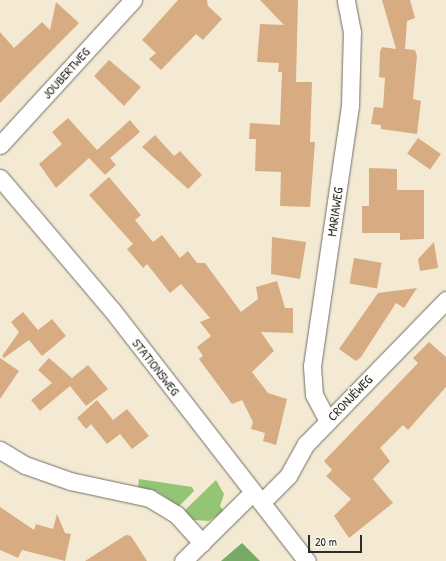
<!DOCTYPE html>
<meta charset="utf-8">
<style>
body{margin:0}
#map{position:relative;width:446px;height:561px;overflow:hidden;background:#f4ead4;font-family:"Patrick Hand",sans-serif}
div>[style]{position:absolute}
.green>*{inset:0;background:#93c575}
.forest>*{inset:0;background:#76aa66}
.building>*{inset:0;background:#d7ac82;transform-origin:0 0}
.roads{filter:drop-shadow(0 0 1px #716e66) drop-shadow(0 0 1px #716e66)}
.minor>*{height:17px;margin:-8.5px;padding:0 8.5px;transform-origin:8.5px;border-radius:8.5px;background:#fff}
span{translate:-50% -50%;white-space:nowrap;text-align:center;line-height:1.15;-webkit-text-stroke:3px #fdfcf7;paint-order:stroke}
.street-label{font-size:13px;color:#2b2b2b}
.scale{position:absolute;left:308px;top:535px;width:54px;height:18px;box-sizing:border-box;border:2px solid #2b2b2b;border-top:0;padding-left:5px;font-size:12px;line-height:14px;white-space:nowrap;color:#2b2b2b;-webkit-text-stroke:3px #fdfcf7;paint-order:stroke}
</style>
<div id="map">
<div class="green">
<i style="clip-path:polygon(139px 479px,192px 487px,194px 491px,179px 506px,156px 491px,138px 487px)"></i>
<i style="clip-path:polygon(216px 480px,224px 494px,220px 506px,224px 511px,209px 521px,193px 520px,184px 511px)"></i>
</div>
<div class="forest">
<i style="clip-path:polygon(242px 543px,260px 561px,221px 561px)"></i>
</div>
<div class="building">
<i style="clip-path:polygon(178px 0,207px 0,208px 6px,222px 19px,203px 40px,196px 34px,161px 70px,149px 59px,156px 53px,142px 40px)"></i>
<i style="clip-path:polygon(260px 0,298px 0,296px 82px,312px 82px,310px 142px,315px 142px,310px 207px,280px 206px,281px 172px,255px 171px,256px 139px,249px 139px,250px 123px,280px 125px,282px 72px,278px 72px,279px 63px,257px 62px,260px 24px,284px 25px)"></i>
<i style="clip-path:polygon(382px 0,410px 0,415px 18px,407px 21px,405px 49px,415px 50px,417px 56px,413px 99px,421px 101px,417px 134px,381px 129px,381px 125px,371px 124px,374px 107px,383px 108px,385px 78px,379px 77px,380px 52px,382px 47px,396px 49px)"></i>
<i style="clip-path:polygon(56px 2px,79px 23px,0 103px,0 32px,14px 48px,42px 22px,50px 30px)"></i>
<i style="clip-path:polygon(109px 60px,141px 87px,124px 106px,94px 76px)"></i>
<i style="clip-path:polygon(68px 118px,97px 150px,130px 120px,140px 132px,110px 158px,116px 165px,105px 175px,89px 158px,56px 188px,39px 164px,62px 144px,52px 132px)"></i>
<i style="clip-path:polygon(155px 135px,174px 156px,180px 151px,202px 175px,188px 189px,142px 147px)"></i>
<i style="left:418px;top:138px;width:28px;height:19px;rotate:35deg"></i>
<i style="clip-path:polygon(369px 168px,397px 169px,397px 190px,424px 190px,424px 239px,400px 240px,400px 233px,362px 233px,362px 206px,369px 206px)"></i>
<i style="clip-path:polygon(109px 177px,141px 215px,135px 220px,153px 242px,162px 235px,180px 258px,188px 251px,197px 263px,205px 263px,241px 312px,258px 299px,256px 287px,277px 281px,285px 308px,293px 308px,293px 333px,261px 332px,274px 351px,252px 372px,268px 393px,287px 399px,276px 445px,263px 441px,265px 433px,251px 429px,253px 422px,242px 400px,232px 404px,199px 359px,203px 356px,197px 347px,211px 336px,200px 322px,210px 318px,181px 284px,170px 293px,147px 264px,143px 268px,127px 249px,133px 244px,89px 195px)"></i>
<i style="clip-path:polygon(272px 237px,306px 242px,300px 279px,271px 274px)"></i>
<i style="clip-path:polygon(434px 242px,438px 268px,420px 271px,418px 259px)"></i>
<i style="left:354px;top:258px;width:28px;height:26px;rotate:10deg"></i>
<i style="clip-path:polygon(417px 288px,404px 308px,396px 303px,361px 357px,356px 361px,339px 349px,378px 293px)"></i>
<i style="clip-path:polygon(23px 312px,38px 330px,52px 319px,66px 336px,42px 356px,29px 340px,4px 358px,2px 356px,19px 332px,11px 322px)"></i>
<i style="clip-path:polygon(429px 342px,446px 357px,446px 387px,408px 430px,403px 425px,380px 448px,390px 461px,373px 479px,393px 503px,349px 538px,334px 516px,351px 499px,326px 476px,332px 470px,324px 461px,418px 363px,413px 358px)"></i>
<i style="clip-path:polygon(0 358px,19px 371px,0 399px)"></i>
<i style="clip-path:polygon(49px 358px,72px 378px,88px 365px,108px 389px,86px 406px,70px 386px,40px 411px,31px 400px,52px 383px,38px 370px)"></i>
<i style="clip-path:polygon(97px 400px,113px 420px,127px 409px,149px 436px,132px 449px,120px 434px,107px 444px,91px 424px,86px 429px,77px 418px)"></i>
<i style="clip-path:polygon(0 507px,34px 530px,36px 524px,53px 529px,57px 514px,65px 533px,71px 534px,65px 561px,22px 550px,18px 558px,0 550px)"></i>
<i style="clip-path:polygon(126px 535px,131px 536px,147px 561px,85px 561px)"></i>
</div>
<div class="roads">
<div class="minor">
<i style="left:0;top:145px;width:197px;rotate:-47.5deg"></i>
<i style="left:0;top:178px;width:173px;rotate:49.7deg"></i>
<i style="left:112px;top:310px;width:318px;rotate:52.2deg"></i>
<i style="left:328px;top:421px;width:30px;rotate:-118deg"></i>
<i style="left:314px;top:395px;width:29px;rotate:-94deg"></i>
<i style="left:312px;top:366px;width:263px;rotate:-81.7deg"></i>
<i style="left:350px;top:106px;width:74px;rotate:-88.5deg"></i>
<i style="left:352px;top:32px;width:33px;rotate:-101deg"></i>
<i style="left:0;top:450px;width:29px;rotate:31deg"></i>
<i style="left:25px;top:465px;width:48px;rotate:19.6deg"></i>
<i style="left:70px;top:481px;width:81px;rotate:12.1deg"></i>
<i style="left:149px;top:498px;width:31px;rotate:31deg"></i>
<i style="left:176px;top:514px;width:39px;rotate:48deg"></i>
<i style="left:262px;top:502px;width:37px;rotate:-45deg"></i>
<i style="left:288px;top:476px;width:37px;rotate:-61deg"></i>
<i style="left:306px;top:444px;width:201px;rotate:-45.8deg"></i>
<i style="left:183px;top:561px;width:98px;rotate:-44.6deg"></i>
</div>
</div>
<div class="street-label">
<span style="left:66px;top:73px;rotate:-48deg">JOUBERTWEG</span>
<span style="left:335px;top:212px;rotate:-82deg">MARIAWEG</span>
<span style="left:156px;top:367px;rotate:52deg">STATIONSWEG</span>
<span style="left:350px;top:398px;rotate:-46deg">CRONJÉWEG</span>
</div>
<div class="scale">20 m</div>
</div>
